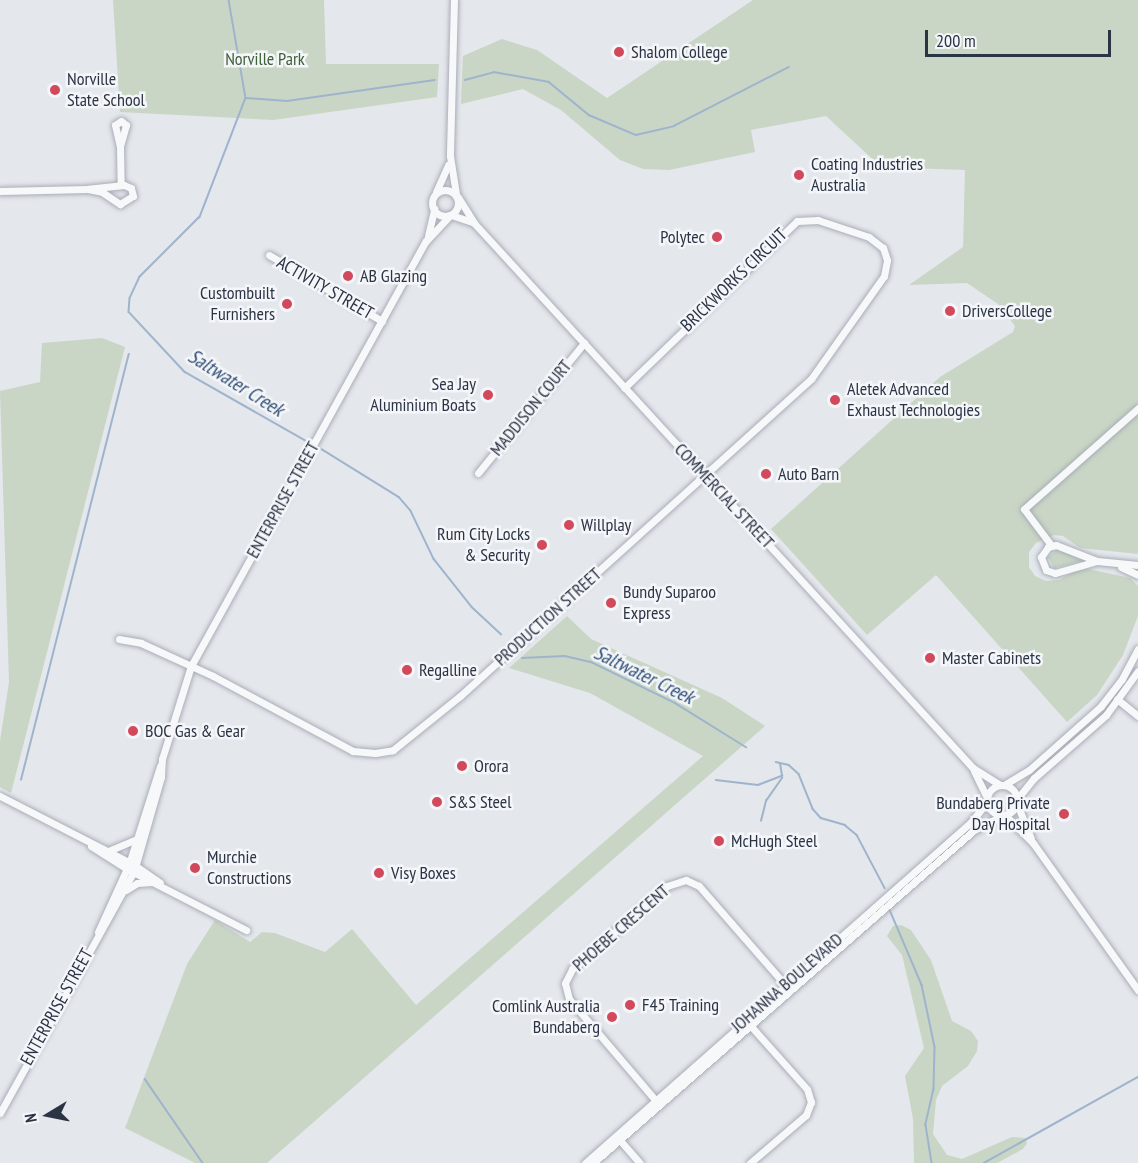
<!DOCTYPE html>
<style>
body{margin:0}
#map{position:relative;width:1138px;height:1163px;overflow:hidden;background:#e4e7ec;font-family:"PT Sans Narrow",sans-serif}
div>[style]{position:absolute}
.green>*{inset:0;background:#c9d6c5}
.stream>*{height:1.5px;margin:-0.75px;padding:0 0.75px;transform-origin:0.75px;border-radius:0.75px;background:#9fb4cc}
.roads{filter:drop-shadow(0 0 2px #a9aeb7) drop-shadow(0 0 2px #a9aeb7)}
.minor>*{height:7px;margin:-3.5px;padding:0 3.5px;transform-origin:3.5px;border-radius:3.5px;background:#f7f8fa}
.minor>.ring{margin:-3.5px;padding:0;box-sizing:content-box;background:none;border:7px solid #f7f8fa;border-radius:50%}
.dots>*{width:16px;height:16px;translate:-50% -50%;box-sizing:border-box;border:3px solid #f4f6f9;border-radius:50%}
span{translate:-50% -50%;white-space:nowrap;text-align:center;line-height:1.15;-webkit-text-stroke:5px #f4f6f9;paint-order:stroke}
.poi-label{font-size:18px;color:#2b3445}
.left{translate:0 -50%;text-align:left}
.right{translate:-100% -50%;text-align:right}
.park-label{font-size:18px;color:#3f6138}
.street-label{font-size:18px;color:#2b3445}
.water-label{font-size:20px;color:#34527a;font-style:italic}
.north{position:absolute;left:18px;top:1085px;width:60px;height:60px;-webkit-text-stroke:4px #f4f6f9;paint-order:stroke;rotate:260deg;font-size:16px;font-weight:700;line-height:24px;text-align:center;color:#2b3445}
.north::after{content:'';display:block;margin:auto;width:21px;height:27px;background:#2b3445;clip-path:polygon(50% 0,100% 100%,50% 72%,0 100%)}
.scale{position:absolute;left:925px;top:30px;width:186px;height:27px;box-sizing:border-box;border:3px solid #2b3445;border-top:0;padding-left:8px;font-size:18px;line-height:21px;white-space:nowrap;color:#2b3445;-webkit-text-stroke:4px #f4f6f9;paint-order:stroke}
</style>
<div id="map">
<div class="green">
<i style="clip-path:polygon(113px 0,324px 0,326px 64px,439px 64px,437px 97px,273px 120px,120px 112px)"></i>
<i style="clip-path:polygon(753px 0,1138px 0,1138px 554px,1080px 548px,1063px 536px,1054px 535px,1036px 543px,1029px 552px,1029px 567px,1035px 576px,1046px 581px,1059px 580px,1075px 571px,1088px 569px,1130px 578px,1138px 586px,1138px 616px,1123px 655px,1097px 695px,1067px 722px,936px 575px,867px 635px,771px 529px,940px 377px,1013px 332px,1015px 326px,998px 304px,967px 283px,909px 285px,963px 247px,965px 170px,881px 167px,826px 116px,751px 130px,755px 152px,669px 170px,643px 169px,620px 160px,561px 110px,523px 89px,461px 104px,463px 56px,502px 39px,537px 50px,607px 98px)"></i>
<i style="clip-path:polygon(102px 338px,125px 347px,11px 793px,0 787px,0 741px,9px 682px,0 391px,40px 382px,42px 343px)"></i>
<i style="clip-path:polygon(1058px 549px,1081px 559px,1081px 561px,1054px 568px,1048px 557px)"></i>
<i style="clip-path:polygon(567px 616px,591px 639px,722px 698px,765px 726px,267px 1163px,195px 1163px,125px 1128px,187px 964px,215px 920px,250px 942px,262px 932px,275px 933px,325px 952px,352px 929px,416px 1005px,703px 756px,590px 693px,509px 668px)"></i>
<i style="clip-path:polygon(901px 925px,911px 930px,931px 960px,952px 1021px,971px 1031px,978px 1041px,977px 1051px,968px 1066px,942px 1086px,936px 1100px,933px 1134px,947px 1155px,962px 1159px,1012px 1137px,1025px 1138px,1027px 1143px,1023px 1149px,997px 1163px,914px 1163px,913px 1119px,905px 1076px,924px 1048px,902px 955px,887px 936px,893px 926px)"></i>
</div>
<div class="stream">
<i style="left:229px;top:0;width:99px;rotate:80.2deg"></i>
<i style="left:246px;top:98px;width:128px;rotate:111.1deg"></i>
<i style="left:200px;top:217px;width:85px;rotate:135deg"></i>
<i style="left:140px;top:277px;width:23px;rotate:115deg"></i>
<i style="left:130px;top:298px;width:14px;rotate:94deg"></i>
<i style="left:129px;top:312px;width:82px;rotate:47deg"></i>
<i style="left:185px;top:372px;width:144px;rotate:29.6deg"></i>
<i style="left:465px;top:80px;width:30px;rotate:-15deg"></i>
<i style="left:494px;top:72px;width:56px;rotate:10.3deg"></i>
<i style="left:549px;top:82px;width:52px;rotate:39.5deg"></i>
<i style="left:589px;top:115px;width:51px;rotate:23.1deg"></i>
<i style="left:636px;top:135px;width:39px;rotate:-13deg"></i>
<i style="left:674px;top:126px;width:129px;rotate:-27.2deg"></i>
<i style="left:246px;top:98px;width:41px;rotate:4.2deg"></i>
<i style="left:287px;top:101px;width:149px;rotate:-8.1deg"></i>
<i style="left:315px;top:445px;width:99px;rotate:31.8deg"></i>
<i style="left:399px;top:497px;width:18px;rotate:49deg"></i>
<i style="left:411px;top:511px;width:53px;rotate:64.4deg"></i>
<i style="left:434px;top:559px;width:61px;rotate:51.6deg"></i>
<i style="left:472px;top:607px;width:40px;rotate:43deg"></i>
<i style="left:522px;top:658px;width:43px;rotate:-2.7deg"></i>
<i style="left:565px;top:656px;width:27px;rotate:13deg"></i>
<i style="left:591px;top:662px;width:93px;rotate:26deg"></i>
<i style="left:675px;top:703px;width:84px;rotate:31.8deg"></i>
<i style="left:776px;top:762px;width:13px;rotate:13deg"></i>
<i style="left:789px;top:765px;width:13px;rotate:42deg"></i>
<i style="left:799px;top:774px;width:38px;rotate:68deg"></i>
<i style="left:813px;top:809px;width:12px;rotate:48deg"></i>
<i style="left:821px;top:818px;width:25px;rotate:16deg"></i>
<i style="left:845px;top:825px;width:16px;rotate:40deg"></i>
<i style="left:857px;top:835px;width:60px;rotate:62.2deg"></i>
<i style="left:21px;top:780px;width:439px;rotate:-75.8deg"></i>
<i style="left:716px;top:780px;width:42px;rotate:6.8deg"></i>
<i style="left:758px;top:785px;width:26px;rotate:-21deg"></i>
<i style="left:782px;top:776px;width:12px;rotate:-99deg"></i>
<i style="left:761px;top:821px;width:21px;rotate:-76deg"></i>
<i style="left:766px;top:801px;width:28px;rotate:-55deg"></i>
<i style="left:890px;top:910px;width:82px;rotate:66.9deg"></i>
<i style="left:922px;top:985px;width:63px;rotate:78.2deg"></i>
<i style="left:935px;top:1047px;width:42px;rotate:91.4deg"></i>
<i style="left:934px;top:1089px;width:37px;rotate:103deg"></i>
<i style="left:926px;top:1125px;width:38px;rotate:81deg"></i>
<i style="left:145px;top:1079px;width:102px;rotate:55.4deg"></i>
<i style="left:984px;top:1163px;width:176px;rotate:-29.2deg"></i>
</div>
<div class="roads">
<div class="minor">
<i style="left:454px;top:0;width:156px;rotate:91.5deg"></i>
<i style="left:450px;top:156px;width:38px;rotate:81deg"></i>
<i style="left:120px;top:146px;width:22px;rotate:-74deg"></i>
<i style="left:126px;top:125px;width:6px;rotate:-141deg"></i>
<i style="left:121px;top:121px;width:7px;rotate:146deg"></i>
<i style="left:115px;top:125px;width:22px;rotate:77deg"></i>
<i style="left:120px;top:146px;width:39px;rotate:89deg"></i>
<i class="ring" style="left:432px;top:190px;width:19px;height:19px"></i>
<i style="left:0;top:191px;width:88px;rotate:-1.3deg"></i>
<i style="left:88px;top:189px;width:14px;rotate:12deg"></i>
<i style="left:102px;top:192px;width:22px;rotate:34deg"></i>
<i style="left:120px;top:204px;width:15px;rotate:-32deg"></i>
<i style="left:133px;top:196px;width:8px;rotate:-104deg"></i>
<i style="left:131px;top:188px;width:8px;rotate:-157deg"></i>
<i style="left:124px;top:185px;width:36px;rotate:174deg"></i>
<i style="left:436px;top:192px;width:30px;rotate:-66deg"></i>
<i style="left:458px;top:197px;width:31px;rotate:58deg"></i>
<i style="left:474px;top:223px;width:739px;rotate:47.52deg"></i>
<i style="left:973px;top:768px;width:32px;rotate:32deg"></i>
<i style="left:451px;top:215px;width:22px;rotate:18deg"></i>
<i style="left:428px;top:236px;width:28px;rotate:-77deg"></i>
<i style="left:269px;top:255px;width:131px;rotate:30.3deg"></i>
<i style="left:478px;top:473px;width:168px;rotate:-50.8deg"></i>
<i style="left:1051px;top:545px;width:45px;rotate:-126.9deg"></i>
<i style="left:1024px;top:509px;width:152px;rotate:-41.5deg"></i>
<i style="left:1097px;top:561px;width:44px;rotate:164.1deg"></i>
<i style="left:1055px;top:573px;width:9px;rotate:-162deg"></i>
<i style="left:1046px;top:570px;width:14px;rotate:-111deg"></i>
<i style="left:1041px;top:557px;width:12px;rotate:-55deg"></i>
<i style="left:1048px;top:547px;width:8px;rotate:-14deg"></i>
<i style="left:1056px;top:545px;width:44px;rotate:21.3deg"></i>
<i style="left:1097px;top:561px;width:41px;rotate:5.6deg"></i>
<i style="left:1121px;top:567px;width:19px;rotate:25deg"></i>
<i style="left:119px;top:639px;width:22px;rotate:10deg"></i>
<i style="left:141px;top:643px;width:79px;rotate:24.6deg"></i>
<i style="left:213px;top:676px;width:159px;rotate:28.2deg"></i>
<i style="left:353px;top:751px;width:22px;rotate:5deg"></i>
<i style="left:375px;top:753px;width:18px;rotate:-9deg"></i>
<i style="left:393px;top:750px;width:86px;rotate:-38.9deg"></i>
<i style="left:460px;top:696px;width:473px;rotate:-42.1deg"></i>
<i style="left:811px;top:379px;width:126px;rotate:-54.7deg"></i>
<i style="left:884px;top:276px;width:16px;rotate:-79deg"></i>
<i style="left:887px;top:260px;width:13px;rotate:-108deg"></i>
<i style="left:883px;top:248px;width:18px;rotate:-142deg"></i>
<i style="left:869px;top:237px;width:54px;rotate:-161.6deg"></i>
<i style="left:818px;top:220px;width:21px;rotate:177deg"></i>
<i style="left:797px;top:221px;width:240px;rotate:136deg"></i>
<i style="left:1117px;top:699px;width:27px;rotate:39deg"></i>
<i style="left:974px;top:771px;width:30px;rotate:64deg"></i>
<i class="ring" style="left:987px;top:785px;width:23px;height:23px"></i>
<i style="left:1004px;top:785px;width:29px;rotate:-31deg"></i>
<i style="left:1029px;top:770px;width:96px;rotate:-41.6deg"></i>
<i style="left:1101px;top:706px;width:34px;rotate:-52deg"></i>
<i style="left:1122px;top:679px;width:34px;rotate:-62deg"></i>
<i style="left:0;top:796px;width:153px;rotate:27.2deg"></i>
<i style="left:136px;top:866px;width:29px;rotate:35deg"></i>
<i style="left:1017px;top:799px;width:27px;rotate:-51deg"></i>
<i style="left:1034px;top:778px;width:96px;rotate:-41.2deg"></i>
<i style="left:1106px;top:715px;width:54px;rotate:-54deg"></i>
<i style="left:1017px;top:804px;width:37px;rotate:68deg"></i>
<i style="left:1005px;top:815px;width:40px;rotate:45deg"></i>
<i style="left:1033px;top:843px;width:181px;rotate:54.5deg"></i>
<i style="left:91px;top:846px;width:43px;rotate:32.6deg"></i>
<i style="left:127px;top:869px;width:134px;rotate:27.1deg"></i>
<i style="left:106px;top:852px;width:33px;rotate:-23deg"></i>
<i style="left:126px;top:890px;width:13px;rotate:-32deg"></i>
<i style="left:137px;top:883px;width:15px;rotate:-4deg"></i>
<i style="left:98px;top:932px;width:75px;rotate:-65.5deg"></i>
<i style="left:129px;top:864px;width:103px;rotate:-72.4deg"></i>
<i style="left:749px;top:1024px;width:87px;rotate:48.3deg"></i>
<i style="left:807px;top:1089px;width:14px;rotate:73deg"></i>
<i style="left:811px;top:1102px;width:14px;rotate:111deg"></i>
<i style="left:806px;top:1115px;width:74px;rotate:139.4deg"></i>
<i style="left:657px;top:1102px;width:135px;rotate:-130.5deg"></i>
<i style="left:569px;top:999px;width:16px;rotate:-104deg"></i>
<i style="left:565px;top:983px;width:16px;rotate:-63deg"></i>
<i style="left:572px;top:969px;width:126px;rotate:-41.1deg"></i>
<i style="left:667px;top:886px;width:20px;rotate:-18deg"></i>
<i style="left:686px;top:880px;width:14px;rotate:25deg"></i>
<i style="left:699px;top:886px;width:134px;rotate:48.9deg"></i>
<i style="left:0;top:1113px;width:277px;rotate:-61deg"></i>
<i style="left:134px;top:871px;width:98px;rotate:-74deg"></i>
<i style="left:161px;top:777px;width:18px;rotate:-87deg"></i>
<i style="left:162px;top:759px;width:97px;rotate:-72.7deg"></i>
<i style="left:191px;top:666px;width:486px;rotate:-61.1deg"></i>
<i style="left:426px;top:241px;width:35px;rotate:-47deg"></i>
<i style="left:618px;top:1138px;width:33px;rotate:49deg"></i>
<i style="left:585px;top:1163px;width:515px;rotate:-41.46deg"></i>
<i style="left:971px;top:822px;width:26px;rotate:-51deg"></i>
<i style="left:593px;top:1163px;width:506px;rotate:-41.15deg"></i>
<i style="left:974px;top:830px;width:31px;rotate:-27deg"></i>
</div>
</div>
<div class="dots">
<i style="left:619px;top:52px;background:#d1495b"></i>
<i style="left:55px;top:90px;background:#d1495b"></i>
<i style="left:799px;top:175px;background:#d1495b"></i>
<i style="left:717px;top:237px;background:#d1495b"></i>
<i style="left:348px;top:276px;background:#d1495b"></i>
<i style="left:287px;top:304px;background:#d1495b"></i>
<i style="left:950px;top:311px;background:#d1495b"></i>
<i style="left:488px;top:395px;background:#d1495b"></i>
<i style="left:835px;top:400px;background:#d1495b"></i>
<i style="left:766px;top:474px;background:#d1495b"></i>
<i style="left:569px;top:525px;background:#d1495b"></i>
<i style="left:542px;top:545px;background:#d1495b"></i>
<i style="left:611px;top:603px;background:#d1495b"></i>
<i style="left:930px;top:658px;background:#d1495b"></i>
<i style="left:407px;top:670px;background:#d1495b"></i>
<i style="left:133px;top:731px;background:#d1495b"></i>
<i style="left:462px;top:766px;background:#d1495b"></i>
<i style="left:437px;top:802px;background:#d1495b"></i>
<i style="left:1064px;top:814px;background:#d1495b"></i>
<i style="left:719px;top:841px;background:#d1495b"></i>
<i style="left:195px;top:868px;background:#d1495b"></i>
<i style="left:379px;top:873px;background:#d1495b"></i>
<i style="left:630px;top:1005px;background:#d1495b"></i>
<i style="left:612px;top:1017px;background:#d1495b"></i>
</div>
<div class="poi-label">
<span class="left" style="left:631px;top:52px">Shalom College</span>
<span class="left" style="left:67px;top:90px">Norville<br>State School</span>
<span class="left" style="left:811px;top:175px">Coating Industries<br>Australia</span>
<span class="right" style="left:705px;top:237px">Polytec</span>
<span class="left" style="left:360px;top:276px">AB Glazing</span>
<span class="right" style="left:275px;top:304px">Custombuilt<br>Furnishers</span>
<span class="left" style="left:962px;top:311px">DriversCollege</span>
<span class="right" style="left:476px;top:395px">Sea Jay<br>Aluminium Boats</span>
<span class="left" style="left:847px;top:400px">Aletek Advanced<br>Exhaust Technologies</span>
<span class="left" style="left:778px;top:474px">Auto Barn</span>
<span class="left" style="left:581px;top:525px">Willplay</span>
<span class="right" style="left:530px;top:545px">Rum City Locks<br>&amp; Security</span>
<span class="left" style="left:623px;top:603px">Bundy Suparoo<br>Express</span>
<span class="left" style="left:942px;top:658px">Master Cabinets</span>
<span class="left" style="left:419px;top:670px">Regalline</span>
<span class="left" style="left:145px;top:731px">BOC Gas &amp; Gear</span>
<span class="left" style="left:474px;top:766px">Orora</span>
<span class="left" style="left:449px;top:802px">S&amp;S Steel</span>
<span class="right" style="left:1050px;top:814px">Bundaberg Private<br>Day Hospital</span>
<span class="left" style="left:731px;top:841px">McHugh Steel</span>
<span class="left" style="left:207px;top:868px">Murchie<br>Constructions</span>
<span class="left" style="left:391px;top:873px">Visy Boxes</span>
<span class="left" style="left:642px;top:1005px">F45 Training</span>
<span class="right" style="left:600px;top:1017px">Comlink Australia<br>Bundaberg</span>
</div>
<div class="park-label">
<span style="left:265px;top:59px">Norville Park</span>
</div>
<div class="street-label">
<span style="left:734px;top:280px;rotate:-44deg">BRICKWORKS CIRCUIT</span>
<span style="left:325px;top:288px;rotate:30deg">ACTIVITY STREET</span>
<span style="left:531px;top:408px;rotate:-51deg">MADDISON COURT</span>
<span style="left:724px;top:496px;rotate:47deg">COMMERCIAL STREET</span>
<span style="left:283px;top:500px;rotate:-61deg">ENTERPRISE STREET</span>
<span style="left:548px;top:617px;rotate:-42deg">PRODUCTION STREET</span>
<span style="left:621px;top:928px;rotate:-41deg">PHOEBE CRESCENT</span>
<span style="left:787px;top:983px;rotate:-41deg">JOHANNA BOULEVARD</span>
<span style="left:57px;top:1007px;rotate:-61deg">ENTERPRISE STREET</span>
</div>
<div class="water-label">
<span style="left:236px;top:383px;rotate:32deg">Saltwater Creek</span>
<span style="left:644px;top:675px;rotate:26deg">Saltwater Creek</span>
</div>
<div class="north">N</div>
<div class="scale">200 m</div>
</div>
